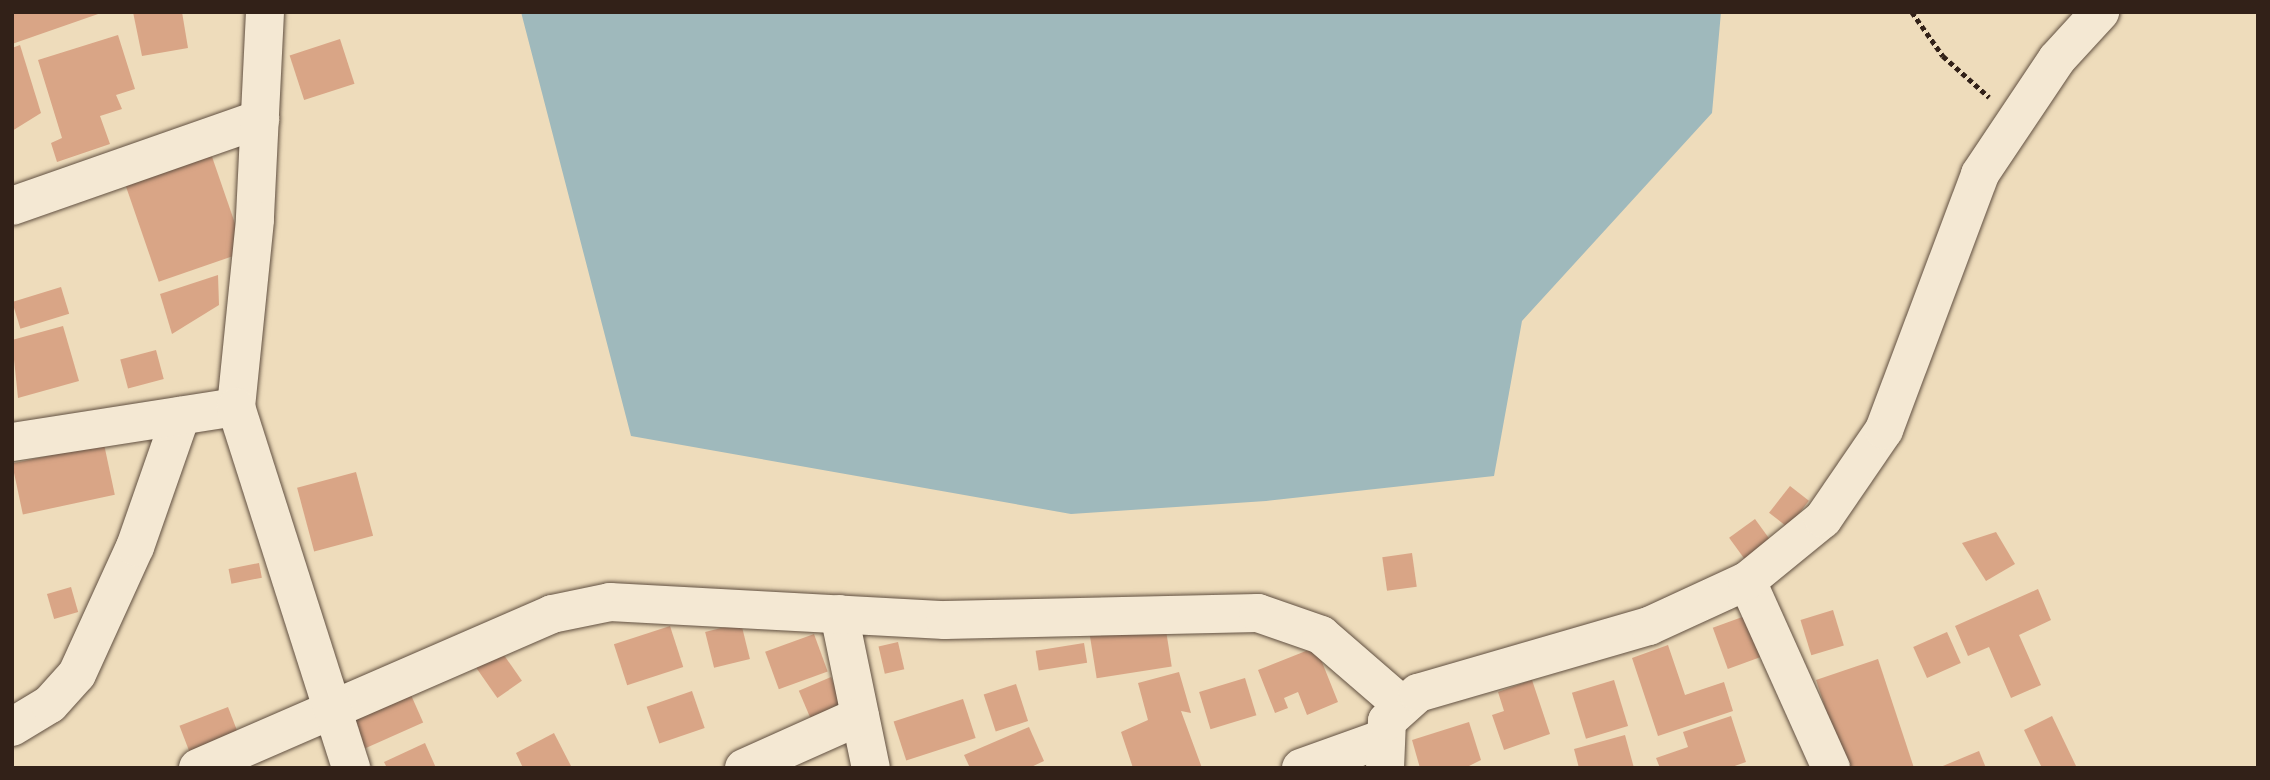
<!DOCTYPE html>
<style>
body{margin:0}
#map{position:relative;width:2270px;height:780px;overflow:hidden;background:#eedcbb;font-family:"Sorts Mill Goudy",serif}
div>[style]{position:absolute}
.water>*{inset:0;background:#9fb9bc}
.building>*{inset:0;background:#d9a586;transform-origin:0 0}
.path>*{height:4.5px;margin-top:-2.25px;transform-origin:0;background:repeating-linear-gradient(90deg,#322118 0 5px,transparent 0 8.5px)}
.roads{filter:drop-shadow(0 0 2px #615041) drop-shadow(0 0 2px #615041)}
.minor>*{height:38px;margin:-19px;padding:0 19px;transform-origin:19px;border-radius:19px;background:#f4e8d3}
.tertiary>*{height:38px;margin:-19px;padding:0 19px;transform-origin:19px;border-radius:19px;background:#f4e8d3}
.secondary>*{height:38px;margin:-19px;padding:0 19px;transform-origin:19px;border-radius:19px;background:#f4e8d3}
span{translate:-50% -50%;white-space:nowrap;text-align:center;line-height:1.15;-webkit-text-stroke:5px #f4e8d3;paint-order:stroke}
.frame{position:absolute;inset:0;border:14px solid #322118;pointer-events:none}
</style>
<div id="map">
<div class="water">
<i style="clip-path:polygon(521px 12px,1721px 12px,1712px 113px,1522px 321px,1494px 476px,1266px 501px,1071px 514px,631px 436px)"></i>
</div>
<div class="building">
<i style="clip-path:polygon(12px 12px,101px 12px,101px 13px,12px 44px)"></i>
<i style="clip-path:polygon(133px 12px,182px 12px,188px 48px,142px 56px)"></i>
<i style="clip-path:polygon(118px 35px,135px 89px,116px 95px,122px 109px,100px 116px,110px 144px,57px 162px,51px 143px,62px 138px,38px 60px)"></i>
<i style="left:340px;top:39px;width:47px;height:53px;rotate:72deg"></i>
<i style="clip-path:polygon(20px 45px,41px 113px,12px 131px,12px 48px)"></i>
<i style="left:209px;top:148px;width:110px;height:91px;rotate:71deg"></i>
<i style="clip-path:polygon(218px 275px,219px 305px,172px 334px,160px 294px)"></i>
<i style="left:61px;top:287px;width:28px;height:51px;rotate:73deg"></i>
<i style="clip-path:polygon(63px 326px,79px 381px,18px 398px,12px 340px)"></i>
<i style="left:156px;top:350px;width:30px;height:37px;rotate:75deg"></i>
<i style="left:104px;top:444px;width:52px;height:94px;rotate:78deg"></i>
<i style="left:356px;top:472px;width:66px;height:61px;rotate:75deg"></i>
<i style="left:1790px;top:486px;width:24px;height:34px;rotate:38deg"></i>
<i style="left:1755px;top:519px;width:29px;height:32px;rotate:54deg"></i>
<i style="clip-path:polygon(1996px 532px,2015px 564px,1986px 581px,1962px 543px)"></i>
<i style="left:1412px;top:553px;width:34px;height:30px;rotate:82deg"></i>
<i style="left:259px;top:563px;width:15px;height:31px;rotate:79deg"></i>
<i style="left:71px;top:587px;width:26px;height:25px;rotate:74deg"></i>
<i style="clip-path:polygon(2038px 589px,2051px 620px,2019px 635px,2041px 685px,2011px 698px,1989px 647px,1968px 656px,1955px 626px)"></i>
<i style="left:1833px;top:610px;width:37px;height:34px;rotate:73deg"></i>
<i style="left:1756px;top:612px;width:44px;height:46px;rotate:70deg"></i>
<i style="left:741px;top:623px;width:37px;height:37px;rotate:76deg"></i>
<i style="left:1165px;top:624px;width:43px;height:76px;rotate:81deg"></i>
<i style="left:670px;top:626px;width:43px;height:59px;rotate:72deg"></i>
<i style="left:1947px;top:632px;width:34px;height:37px;rotate:66deg"></i>
<i style="left:814px;top:634px;width:40px;height:52px;rotate:70deg"></i>
<i style="left:898px;top:642px;width:28px;height:20px;rotate:77deg"></i>
<i style="left:1084px;top:643px;width:20px;height:49px;rotate:81deg"></i>
<i style="clip-path:polygon(1668px 645px,1685px 695px,1724px 682px,1733px 711px,1658px 736px,1632px 658px)"></i>
<i style="clip-path:polygon(1316px 647px,1338px 702px,1307px 715px,1298px 692px,1284px 698px,1288px 708px,1275px 713px,1258px 670px)"></i>
<i style="left:499px;top:648px;width:40px;height:30px;rotate:55deg"></i>
<i style="clip-path:polygon(1878px 659px,1914px 768px,1845px 768px,1816px 680px)"></i>
<i style="clip-path:polygon(1179px 672px,1191px 713px,1181px 711px,1202px 768px,1133px 768px,1121px 732px,1148px 720px,1138px 683px)"></i>
<i style="left:831px;top:677px;width:33px;height:35px;rotate:67deg"></i>
<i style="left:1245px;top:678px;width:39px;height:48px;rotate:73deg"></i>
<i style="clip-path:polygon(1532px 680px,1550px 734px,1504px 750px,1492px 715px,1504px 711px,1498px 692px)"></i>
<i style="left:1614px;top:680px;width:48px;height:44px;rotate:73deg"></i>
<i style="left:1016px;top:684px;width:39px;height:34px;rotate:72deg"></i>
<i style="left:692px;top:691px;width:39px;height:48px;rotate:71deg"></i>
<i style="left:411px;top:695px;width:30px;height:64px;rotate:66deg"></i>
<i style="left:963px;top:699px;width:41px;height:73px;rotate:72deg"></i>
<i style="left:228px;top:707px;width:30px;height:52px;rotate:69deg"></i>
<i style="clip-path:polygon(1731px 716px,1746px 762px,1729px 768px,1660px 768px,1656px 758px,1688px 747px,1683px 732px)"></i>
<i style="clip-path:polygon(2052px 716px,2077px 768px,2042px 768px,2024px 730px)"></i>
<i style="clip-path:polygon(1469px 722px,1481px 760px,1465px 768px,1420px 768px,1412px 740px)"></i>
<i style="clip-path:polygon(1029px 727px,1044px 761px,1029px 768px,970px 768px,964px 755px)"></i>
<i style="clip-path:polygon(554px 733px,571px 766px,523px 768px,516px 753px)"></i>
<i style="clip-path:polygon(1625px 735px,1634px 768px,1579px 768px,1574px 749px)"></i>
<i style="clip-path:polygon(425px 743px,436px 768px,387px 768px,384px 762px)"></i>
<i style="clip-path:polygon(1979px 751px,1986px 768px,1938px 768px)"></i>
</div>
<div class="path">
<i style="left:1912px;top:12px;width:54px;rotate:54.8deg"></i>
<i style="left:1943px;top:56px;width:62px;rotate:41.7deg"></i>
</div>
<div class="roads">
<div class="minor">
<i style="left:12px;top:206px;width:263px;rotate:-19.3deg"></i>
<i style="left:1747px;top:581px;width:205px;rotate:65.8deg"></i>
<i style="left:839px;top:614px;width:157px;rotate:78.3deg"></i>
<i style="left:12px;top:727px;width:44px;rotate:-31.2deg"></i>
<i style="left:50px;top:704px;width:40px;rotate:-48deg"></i>
<i style="left:77px;top:674px;width:140px;rotate:-65.5deg"></i>
<i style="left:135px;top:547px;width:139px;rotate:-70.7deg"></i>
<i style="left:198px;top:768px;width:386px;rotate:-23.5deg"></i>
<i style="left:552px;top:614px;width:59px;rotate:-11.7deg"></i>
<i style="left:610px;top:602px;width:335px;rotate:3.1deg"></i>
<i style="left:945px;top:620px;width:313px;rotate:-1.3deg"></i>
<i style="left:1258px;top:613px;width:67px;rotate:19.2deg"></i>
<i style="left:1321px;top:635px;width:106px;rotate:40.8deg"></i>
<i style="left:744px;top:768px;width:127px;rotate:-24.1deg"></i>
<i style="left:1301px;top:768px;width:86px;rotate:-19.7deg"></i>
<i style="left:1385px;top:768px;width:47px;rotate:-87.6deg"></i>
<i style="left:1387px;top:721px;width:42px;rotate:-42.1deg"></i>
<i style="left:1418px;top:693px;width:241px;rotate:-16.2deg"></i>
<i style="left:1649px;top:626px;width:108px;rotate:-24.7deg"></i>
<i style="left:1747px;top:581px;width:98px;rotate:-39.2deg"></i>
<i style="left:1823px;top:519px;width:108px;rotate:-55.6deg"></i>
<i style="left:1884px;top:430px;width:273px;rotate:-69.4deg"></i>
<i style="left:1980px;top:174px;width:138px;rotate:-56.2deg"></i>
<i style="left:2057px;top:59px;width:64px;rotate:-47.5deg"></i>
</div>
<div class="tertiary">
<i style="left:12px;top:442px;width:227px;rotate:-8.9deg"></i>
</div>
<div class="secondary">
<i style="left:265px;top:12px;width:208px;rotate:92.8deg"></i>
<i style="left:255px;top:220px;width:188px;rotate:95.8deg"></i>
<i style="left:236px;top:407px;width:379px;rotate:72.3deg"></i>
</div>
</div>
<div class="frame"></div>
</div>
